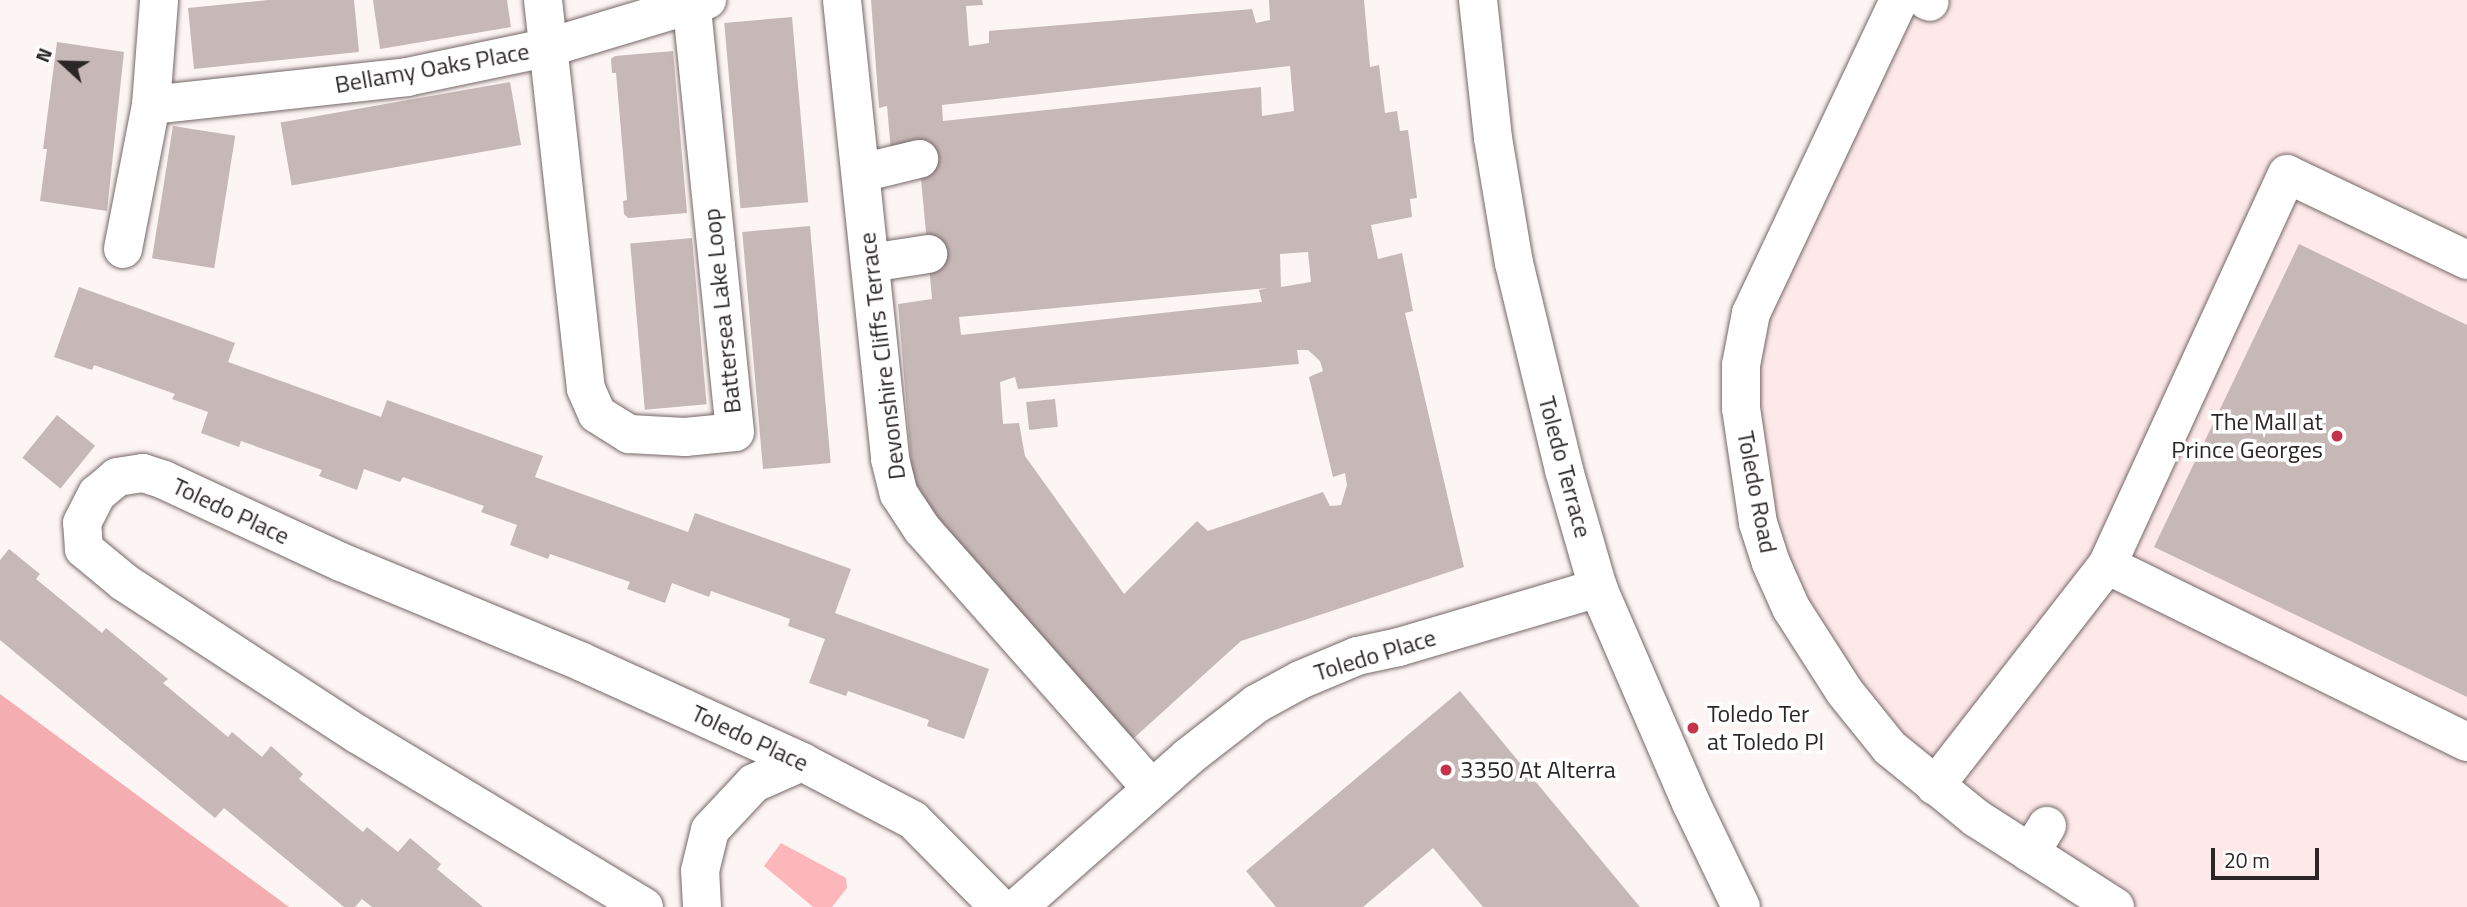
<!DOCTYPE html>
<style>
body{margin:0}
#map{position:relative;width:2467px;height:907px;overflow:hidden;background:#fdf4f4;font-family:"Titillium Web",sans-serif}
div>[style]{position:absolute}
.built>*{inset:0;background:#fee9ea}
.forest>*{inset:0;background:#f4adb0}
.water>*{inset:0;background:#fdb6b9}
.building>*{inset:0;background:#c7b8b8;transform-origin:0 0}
.roads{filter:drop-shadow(0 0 2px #756768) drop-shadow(0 0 2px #756768)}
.minor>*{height:38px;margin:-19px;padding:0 19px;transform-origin:19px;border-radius:19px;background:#fff}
.dots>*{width:19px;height:19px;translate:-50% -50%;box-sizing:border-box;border:4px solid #fff;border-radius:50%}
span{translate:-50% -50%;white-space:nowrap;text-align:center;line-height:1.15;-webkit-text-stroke:7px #fff;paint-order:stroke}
.street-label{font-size:24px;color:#2c2626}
.poi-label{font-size:24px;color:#2c2626}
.right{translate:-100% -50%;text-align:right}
.left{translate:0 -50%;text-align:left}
.north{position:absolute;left:28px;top:28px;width:70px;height:70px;-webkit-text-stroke:5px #fff;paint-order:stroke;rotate:292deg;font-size:19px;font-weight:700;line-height:28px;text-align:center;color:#2c2626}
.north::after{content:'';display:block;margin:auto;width:24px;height:32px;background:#2c2626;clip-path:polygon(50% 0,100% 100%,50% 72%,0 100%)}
.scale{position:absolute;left:2211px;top:848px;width:108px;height:32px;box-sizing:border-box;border:4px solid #2c2626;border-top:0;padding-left:9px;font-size:21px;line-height:24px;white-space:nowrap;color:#2c2626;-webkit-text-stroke:5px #fff;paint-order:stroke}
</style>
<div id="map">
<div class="built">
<i style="clip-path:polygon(1899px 0,2467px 0,2467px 907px,2117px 907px,1844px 691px,1753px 497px,1751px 313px)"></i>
</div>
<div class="forest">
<i style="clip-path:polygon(0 694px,289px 907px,0 907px)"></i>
</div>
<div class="water">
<i style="clip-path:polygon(781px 843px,846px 878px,847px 888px,832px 907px,813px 907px,764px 866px)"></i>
</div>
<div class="building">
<i style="clip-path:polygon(268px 0,354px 0,359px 52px,194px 69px,188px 8px)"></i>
<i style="clip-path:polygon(373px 0,507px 0,511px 27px,380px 49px)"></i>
<i style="clip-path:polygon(evenodd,871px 0,982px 0,983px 5px,966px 6px,969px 46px,989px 43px,989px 31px,1252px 9px,1256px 23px,1270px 20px,1269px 0,1364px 0,1370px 67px,1379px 65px,1385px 113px,1397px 111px,1400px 131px,1408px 130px,1417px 198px,1410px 199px,1412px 217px,1371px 225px,1378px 259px,1402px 253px,1413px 311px,1405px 313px,1464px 567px,1241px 641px,1124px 747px,914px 496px,898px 304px,932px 299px,928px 254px,918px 147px,891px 152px,887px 106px,879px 108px,871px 0,1290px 66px,1294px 111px,1262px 116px,1261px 87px,943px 121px,942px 105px,1290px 66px,871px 0,1308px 252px,1311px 282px,1281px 287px,1280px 254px,1308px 252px,871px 0,1268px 288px,1259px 290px,1262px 302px,961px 335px,959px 317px,1268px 288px,871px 0,1297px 350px,1308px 350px,1320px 361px,1323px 371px,1309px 377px,1333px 477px,1345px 473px,1347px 485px,1341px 505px,1330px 506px,1323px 492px,1208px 531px,1197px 521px,1124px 594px,1025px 456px,1019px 423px,1003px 424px,1000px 382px,1015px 377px,1018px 389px,1299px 364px,1297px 350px)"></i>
<i style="left:792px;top:17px;width:186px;height:68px;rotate:85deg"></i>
<i style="clip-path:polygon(57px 42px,124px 52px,107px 211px,40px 201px,47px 149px,43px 149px)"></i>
<i style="clip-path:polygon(673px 51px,687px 213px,628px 218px,624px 214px,623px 201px,627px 200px,616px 73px,612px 73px,611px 59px,615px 56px)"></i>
<i style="left:510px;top:82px;width:64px;height:233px;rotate:80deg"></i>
<i style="left:173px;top:126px;width:63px;height:134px;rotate:9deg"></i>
<i style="left:810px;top:226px;width:238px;height:68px;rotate:85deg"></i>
<i style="left:692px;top:238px;width:167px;height:62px;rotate:85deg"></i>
<i style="clip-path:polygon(2299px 244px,2467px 325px,2467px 697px,2154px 547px)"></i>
<i style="clip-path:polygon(79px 287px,235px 343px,228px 362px,381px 417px,387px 400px,543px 456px,535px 477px,688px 532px,695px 513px,851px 569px,835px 613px,989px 669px,964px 739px,927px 726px,929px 720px,848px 691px,846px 696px,809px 683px,825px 639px,788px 626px,790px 619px,711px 591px,709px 597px,672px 583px,665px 603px,627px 589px,630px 582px,550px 554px,548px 559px,510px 545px,517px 525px,481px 512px,484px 506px,403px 477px,400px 482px,364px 469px,357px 490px,319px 476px,322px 470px,241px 441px,239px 447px,201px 433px,208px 412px,172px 399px,175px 394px,94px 365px,92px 370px,54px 357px)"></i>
<i style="left:1055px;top:399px;width:28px;height:29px;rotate:84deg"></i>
<i style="left:57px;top:415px;width:49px;height:55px;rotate:39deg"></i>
<i style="clip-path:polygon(9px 549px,40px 574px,36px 579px,102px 633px,106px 628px,168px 679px,163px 683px,228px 737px,232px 732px,262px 757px,271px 746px,303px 774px,299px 779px,363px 832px,367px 827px,398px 852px,410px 838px,441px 864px,437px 869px,483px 907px,372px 907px,362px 899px,355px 907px,344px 907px,224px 808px,215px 818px,0 640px,0 560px)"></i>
<i style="clip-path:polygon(1460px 691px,1640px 907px,1483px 907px,1433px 848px,1363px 907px,1276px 907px,1246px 871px)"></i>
</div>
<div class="roads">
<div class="minor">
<i style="left:543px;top:0;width:391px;rotate:83.7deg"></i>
<i style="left:586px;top:389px;width:27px;rotate:66deg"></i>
<i style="left:597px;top:414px;width:38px;rotate:32deg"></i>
<i style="left:629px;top:434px;width:56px;rotate:3.1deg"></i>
<i style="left:685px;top:437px;width:50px;rotate:-5.7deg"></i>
<i style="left:735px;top:432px;width:429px;rotate:-95.8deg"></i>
<i style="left:842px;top:0;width:462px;rotate:84deg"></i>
<i style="left:890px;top:459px;width:36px;rotate:76deg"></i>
<i style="left:899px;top:494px;width:42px;rotate:56.7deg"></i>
<i style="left:922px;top:529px;width:346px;rotate:48.5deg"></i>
<i style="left:1478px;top:0;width:139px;rotate:83.8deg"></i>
<i style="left:1493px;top:138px;width:127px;rotate:80.5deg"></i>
<i style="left:1514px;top:263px;width:213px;rotate:76.4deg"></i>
<i style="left:1564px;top:470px;width:123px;rotate:73.9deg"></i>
<i style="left:1598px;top:588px;width:234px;rotate:66.6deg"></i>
<i style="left:1691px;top:803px;width:115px;rotate:64.3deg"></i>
<i style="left:1899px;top:0;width:346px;rotate:115.3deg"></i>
<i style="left:1751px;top:313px;width:53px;rotate:100.9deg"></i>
<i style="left:1741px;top:365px;width:43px;rotate:90deg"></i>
<i style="left:1741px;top:408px;width:116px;rotate:81.6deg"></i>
<i style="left:1758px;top:523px;width:42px;rotate:72deg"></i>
<i style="left:1771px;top:563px;width:49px;rotate:66deg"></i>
<i style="left:1791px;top:608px;width:98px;rotate:57.4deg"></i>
<i style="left:1844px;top:691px;width:73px;rotate:51.1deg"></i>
<i style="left:1890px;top:748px;width:111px;rotate:39.1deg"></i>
<i style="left:1976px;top:818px;width:165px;rotate:32.6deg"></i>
<i style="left:1926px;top:0;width:4px;rotate:27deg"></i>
<i style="left:151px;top:105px;width:258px;rotate:-6.2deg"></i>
<i style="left:407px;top:77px;width:146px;rotate:-11.8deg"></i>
<i style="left:550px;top:47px;width:164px;rotate:-16.7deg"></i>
<i style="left:861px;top:173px;width:60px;rotate:-13.6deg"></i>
<i style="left:123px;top:249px;width:147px;rotate:-79deg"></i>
<i style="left:151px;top:105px;width:105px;rotate:-85.6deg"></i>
<i style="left:2467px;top:260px;width:199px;rotate:-154.5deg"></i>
<i style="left:2287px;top:174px;width:430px;rotate:114.7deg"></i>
<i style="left:2107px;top:565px;width:401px;rotate:26.2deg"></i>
<i style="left:870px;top:263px;width:59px;rotate:-8.8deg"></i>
<i style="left:1935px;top:786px;width:280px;rotate:-52.1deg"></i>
<i style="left:2030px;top:853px;width:32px;rotate:-58deg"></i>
<i style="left:644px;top:907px;width:335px;rotate:-148.9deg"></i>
<i style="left:357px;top:734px;width:278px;rotate:-146.9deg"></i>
<i style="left:124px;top:582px;width:52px;rotate:-140.5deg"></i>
<i style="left:84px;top:549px;width:26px;rotate:-94deg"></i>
<i style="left:82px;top:523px;width:33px;rotate:-63deg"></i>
<i style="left:97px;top:494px;width:26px;rotate:-40deg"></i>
<i style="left:117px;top:477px;width:26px;rotate:-9deg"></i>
<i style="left:143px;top:473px;width:22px;rotate:18deg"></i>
<i style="left:164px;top:480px;width:195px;rotate:24.9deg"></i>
<i style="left:341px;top:562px;width:261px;rotate:22.5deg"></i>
<i style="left:582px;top:662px;width:242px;rotate:24.4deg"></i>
<i style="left:802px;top:762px;width:125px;rotate:27.6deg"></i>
<i style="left:913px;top:820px;width:122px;rotate:45.3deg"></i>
<i style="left:702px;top:907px;width:36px;rotate:-93deg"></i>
<i style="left:700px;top:871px;width:42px;rotate:-76.3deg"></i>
<i style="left:710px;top:830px;width:64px;rotate:-46.9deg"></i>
<i style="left:754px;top:783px;width:52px;rotate:-23.6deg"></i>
<i style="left:1018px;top:907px;width:227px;rotate:-41.4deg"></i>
<i style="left:1188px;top:757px;width:86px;rotate:-37.9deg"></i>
<i style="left:1256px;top:704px;width:50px;rotate:-28.6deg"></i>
<i style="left:1300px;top:680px;width:62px;rotate:-22.8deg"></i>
<i style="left:1357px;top:656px;width:43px;rotate:-12.1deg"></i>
<i style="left:1399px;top:647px;width:208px;rotate:-16.5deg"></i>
</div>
</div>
<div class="dots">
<i style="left:2337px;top:436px;background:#c3334b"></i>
<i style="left:1693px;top:728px;background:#c3334b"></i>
<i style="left:1446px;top:770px;background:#c3334b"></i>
</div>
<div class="street-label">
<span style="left:432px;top:68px;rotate:-10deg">Bellamy Oaks Place</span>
<span style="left:722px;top:311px;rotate:-96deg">Battersea Lake Loop</span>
<span style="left:882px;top:356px;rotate:-97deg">Devonshire Cliffs Terrace</span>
<span style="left:1565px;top:467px;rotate:75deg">Toledo Terrace</span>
<span style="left:1757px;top:492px;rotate:79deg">Toledo Road</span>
<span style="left:231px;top:511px;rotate:25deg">Toledo Place</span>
<span style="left:1375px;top:655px;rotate:-17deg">Toledo Place</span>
<span style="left:750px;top:738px;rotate:25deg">Toledo Place</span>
</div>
<div class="poi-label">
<span class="right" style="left:2323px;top:436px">The Mall at<br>Prince Georges</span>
<span class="left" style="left:1707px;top:728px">Toledo Ter<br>at Toledo Pl</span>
<span class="left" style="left:1460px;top:770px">3350 At Alterra</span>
</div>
<div class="north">N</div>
<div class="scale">20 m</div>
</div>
